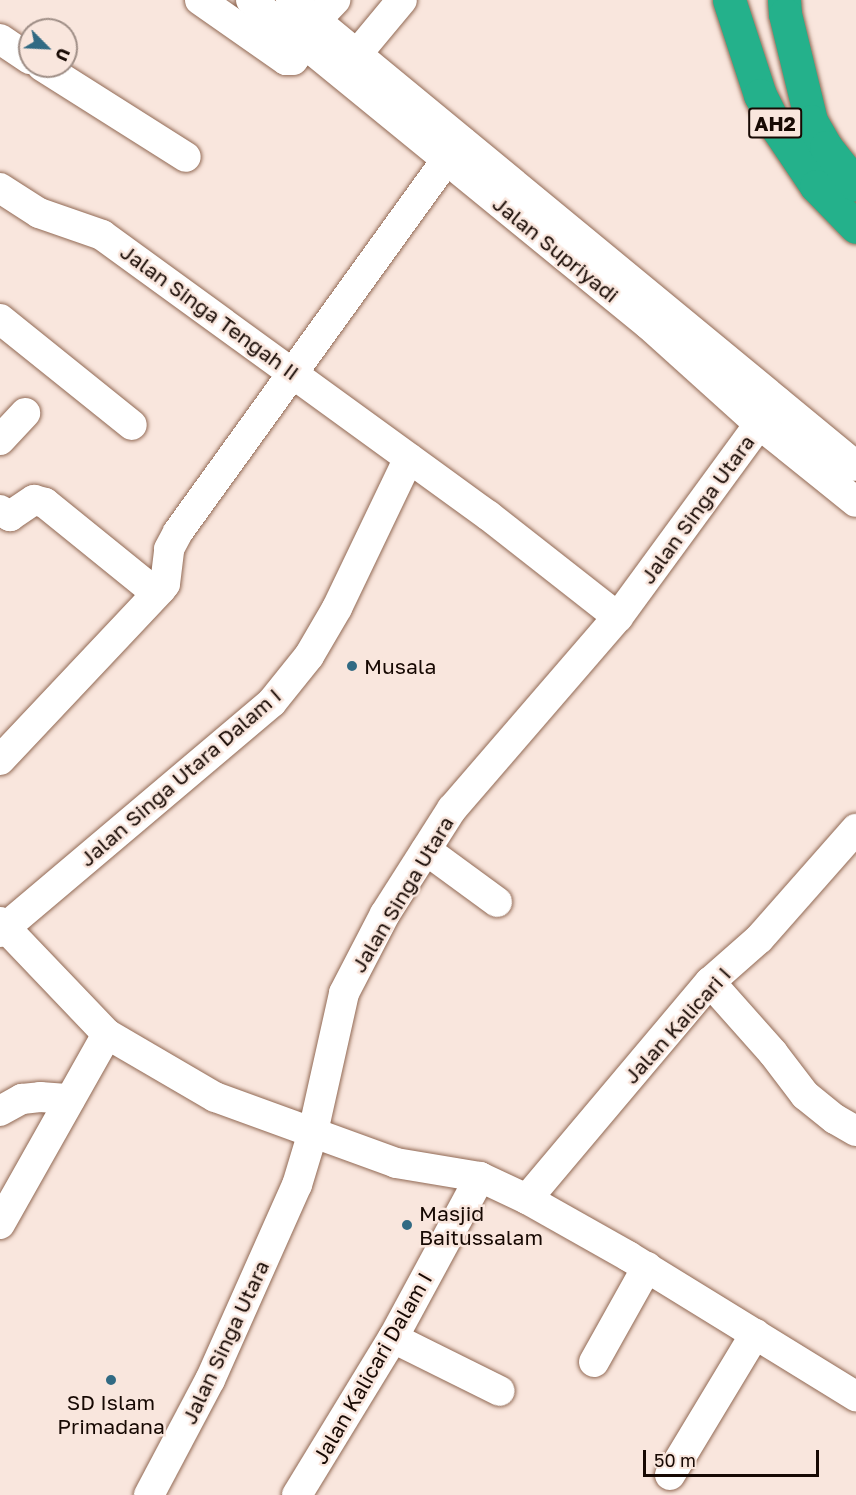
<!DOCTYPE html>
<style>
body{margin:0}
#map{position:relative;width:856px;height:1495px;overflow:hidden;background:#f9e6dd;font-family:"Golos Text",sans-serif}
div>[style]{position:absolute}
.roads{filter:drop-shadow(0 0 2px #916954) drop-shadow(0 0 2px #916954)}
.minor>*{height:30px;margin:-15px;padding:0 15px;transform-origin:15px;border-radius:15px;background:#fff}
.highway>*{height:33px;margin:-16.5px;padding:0 16.5px;transform-origin:16.5px;border-radius:16.5px;background:#24b18b}
.dots>*{width:16px;height:16px;translate:-50% -50%;box-sizing:border-box;border:3px solid #f9e6dd;border-radius:50%}
span{translate:-50% -50%;white-space:nowrap;text-align:center;line-height:1.15;-webkit-text-stroke:5px #f9e6dd;paint-order:stroke}
.shield-label span{padding:2px 4px;background:#f9e6dd;border:2px solid;border-radius:4px;-webkit-text-stroke-width:0}
.shield-label{font-size:20px;color:#170903;font-weight:700}
.street-label{font-size:21px;color:#170903}
.poi-label{font-size:21px;color:#170903}
.left{translate:0 -50%;text-align:left}
.north{position:absolute;left:18px;top:18px;width:60px;height:60px;box-sizing:border-box;background:#f9e6dd;border:2px solid #9f8e86;border-radius:50%;rotate:114deg;font-size:16px;font-weight:700;line-height:24px;text-align:center;color:#170903}
.north::after{content:'';display:block;margin:auto;width:21px;height:27px;background:#316a83;clip-path:polygon(50% 0,100% 100%,50% 72%,0 100%)}
.scale{position:absolute;left:643px;top:1450px;width:176px;height:27px;box-sizing:border-box;border:3px solid #170903;border-top:0;padding-left:8px;font-size:18px;line-height:21px;white-space:nowrap;color:#170903;-webkit-text-stroke:4px #f9e6dd;paint-order:stroke}
</style>
<div id="map">
<div class="roads">
<div class="minor">
<i style="left:200px;top:0;width:105px;rotate:34.9deg"></i>
<i style="left:286px;top:60px;width:7px"></i>
<i style="left:293px;top:60px;width:20px;rotate:-53deg"></i>
<i style="left:251px;top:0;width:514px;rotate:39.23deg"></i>
<i style="left:649px;top:325px;width:148px;rotate:42deg"></i>
<i style="left:759px;top:424px;width:124px;rotate:38.8deg"></i>
<i style="left:291px;top:0;width:732px;rotate:39.52deg"></i>
<i style="left:316px;top:20px;width:28px;rotate:-46deg"></i>
<i style="left:0;top:39px;width:36px;rotate:34deg"></i>
<i style="left:357px;top:54px;width:70px;rotate:-50.2deg"></i>
<i style="left:42px;top:66px;width:170px;rotate:32.3deg"></i>
<i style="left:0;top:188px;width:46px;rotate:32.7deg"></i>
<i style="left:39px;top:213px;width:67px;rotate:19.2deg"></i>
<i style="left:102px;top:235px;width:478px;rotate:36deg"></i>
<i style="left:489px;top:516px;width:164px;rotate:38.1deg"></i>
<i style="left:0;top:319px;width:169px;rotate:38.8deg"></i>
<i style="left:0;top:440px;width:37px;rotate:-47deg"></i>
<i style="left:0;top:510px;width:12px;rotate:31deg"></i>
<i style="left:10px;top:516px;width:29px;rotate:-34deg"></i>
<i style="left:34px;top:500px;width:11px;rotate:15deg"></i>
<i style="left:45px;top:503px;width:143px;rotate:39deg"></i>
<i style="left:0;top:760px;width:235px;rotate:-46.7deg"></i>
<i style="left:161px;top:589px;width:6px;rotate:-51deg"></i>
<i style="left:165px;top:584px;width:35px;rotate:-83deg"></i>
<i style="left:169px;top:549px;width:19px;rotate:-62deg"></i>
<i style="left:178px;top:532px;width:483px;rotate:-54.2deg"></i>
<i style="left:426px;top:850px;width:88px;rotate:36.2deg"></i>
<i style="left:0;top:922px;width:155px;rotate:46.3deg"></i>
<i style="left:107px;top:1034px;width:125px;rotate:30.3deg"></i>
<i style="left:215px;top:1097px;width:193px;rotate:20deg"></i>
<i style="left:396px;top:1163px;width:85px;rotate:9.5deg"></i>
<i style="left:480px;top:1177px;width:52px;rotate:25.1deg"></i>
<i style="left:527px;top:1199px;width:116px;rotate:29.4deg"></i>
<i style="left:628px;top:1256px;width:268px;rotate:31.6deg"></i>
<i style="left:0;top:932px;width:356px;rotate:-40.2deg"></i>
<i style="left:272px;top:702px;width:59px;rotate:-51.2deg"></i>
<i style="left:309px;top:656px;width:56px;rotate:-59.7deg"></i>
<i style="left:337px;top:608px;width:166px;rotate:-64.4deg"></i>
<i style="left:710px;top:982px;width:95px;rotate:48.4deg"></i>
<i style="left:773px;top:1053px;width:53px;rotate:52.7deg"></i>
<i style="left:805px;top:1095px;width:38px;rotate:39deg"></i>
<i style="left:835px;top:1119px;width:24px;rotate:30deg"></i>
<i style="left:0;top:1111px;width:25px;rotate:-29deg"></i>
<i style="left:22px;top:1099px;width:18px;rotate:-6deg"></i>
<i style="left:40px;top:1097px;width:30px;rotate:4deg"></i>
<i style="left:527px;top:1199px;width:284px;rotate:-49.9deg"></i>
<i style="left:710px;top:982px;width:65px;rotate:-41.3deg"></i>
<i style="left:759px;top:939px;width:147px;rotate:-48.6deg"></i>
<i style="left:0;top:1224px;width:218px;rotate:-60.6deg"></i>
<i style="left:393px;top:1338px;width:119px;rotate:26.4deg"></i>
<i style="left:594px;top:1362px;width:109px;rotate:-60.8deg"></i>
<i style="left:670px;top:1475px;width:165px;rotate:-58.9deg"></i>
<i style="left:149px;top:1495px;width:130px;rotate:-62.1deg"></i>
<i style="left:210px;top:1380px;width:214px;rotate:-66deg"></i>
<i style="left:297px;top:1185px;width:55px;rotate:-73.2deg"></i>
<i style="left:313px;top:1132px;width:142px;rotate:-77.4deg"></i>
<i style="left:344px;top:993px;width:89px;rotate:-62.6deg"></i>
<i style="left:385px;top:914px;width:125px;rotate:-57.5deg"></i>
<i style="left:452px;top:809px;width:254px;rotate:-49.2deg"></i>
<i style="left:618px;top:617px;width:268px;rotate:-53.8deg"></i>
<i style="left:297px;top:1495px;width:184px;rotate:-58.6deg"></i>
<i style="left:393px;top:1338px;width:183px;rotate:-61.6deg"></i>
</div>
<div class="highway">
<i style="left:729px;top:0;width:100px;rotate:71.9deg"></i>
<i style="left:760px;top:95px;width:37px;rotate:63deg"></i>
<i style="left:777px;top:128px;width:70px;rotate:56.1deg"></i>
<i style="left:816px;top:186px;width:57px;rotate:45.7deg"></i>
<i style="left:784px;top:0;width:14px;rotate:86deg"></i>
<i style="left:785px;top:14px;width:110px;rotate:76.3deg"></i>
<i style="left:811px;top:121px;width:30px;rotate:60deg"></i>
<i style="left:826px;top:147px;width:48px;rotate:51.7deg"></i>
</div>
</div>
<div class="dots">
<i style="left:352px;top:666px;background:#316a83"></i>
<i style="left:407px;top:1225px;background:#316a83"></i>
<i style="left:111px;top:1380px;background:#316a83"></i>
</div>
<div class="shield-label">
<span style="left:775px;top:123px">AH2</span>
</div>
<div class="street-label">
<span style="left:556px;top:249px;rotate:39deg">Jalan Supriyadi</span>
<span style="left:210px;top:312px;rotate:36deg">Jalan Singa Tengah II</span>
<span style="left:697px;top:509px;rotate:-54deg">Jalan Singa Utara</span>
<span style="left:180px;top:777px;rotate:-41deg">Jalan Singa Utara Dalam I</span>
<span style="left:402px;top:894px;rotate:-59deg">Jalan Singa Utara</span>
<span style="left:677px;top:1025px;rotate:-48deg">Jalan Kalicari I</span>
<span style="left:225px;top:1342px;rotate:-65deg">Jalan Singa Utara</span>
<span style="left:372px;top:1368px;rotate:-60deg">Jalan Kalicari Dalam I</span>
</div>
<div class="poi-label">
<span class="left" style="left:364px;top:666px">Musala</span>
<span class="left" style="left:419px;top:1225px">Masjid<br>Baitussalam</span>
<span style="left:111px;top:1414px">SD Islam<br>Primadana</span>
</div>
<div class="north">U</div>
<div class="scale">50 m</div>
</div>
